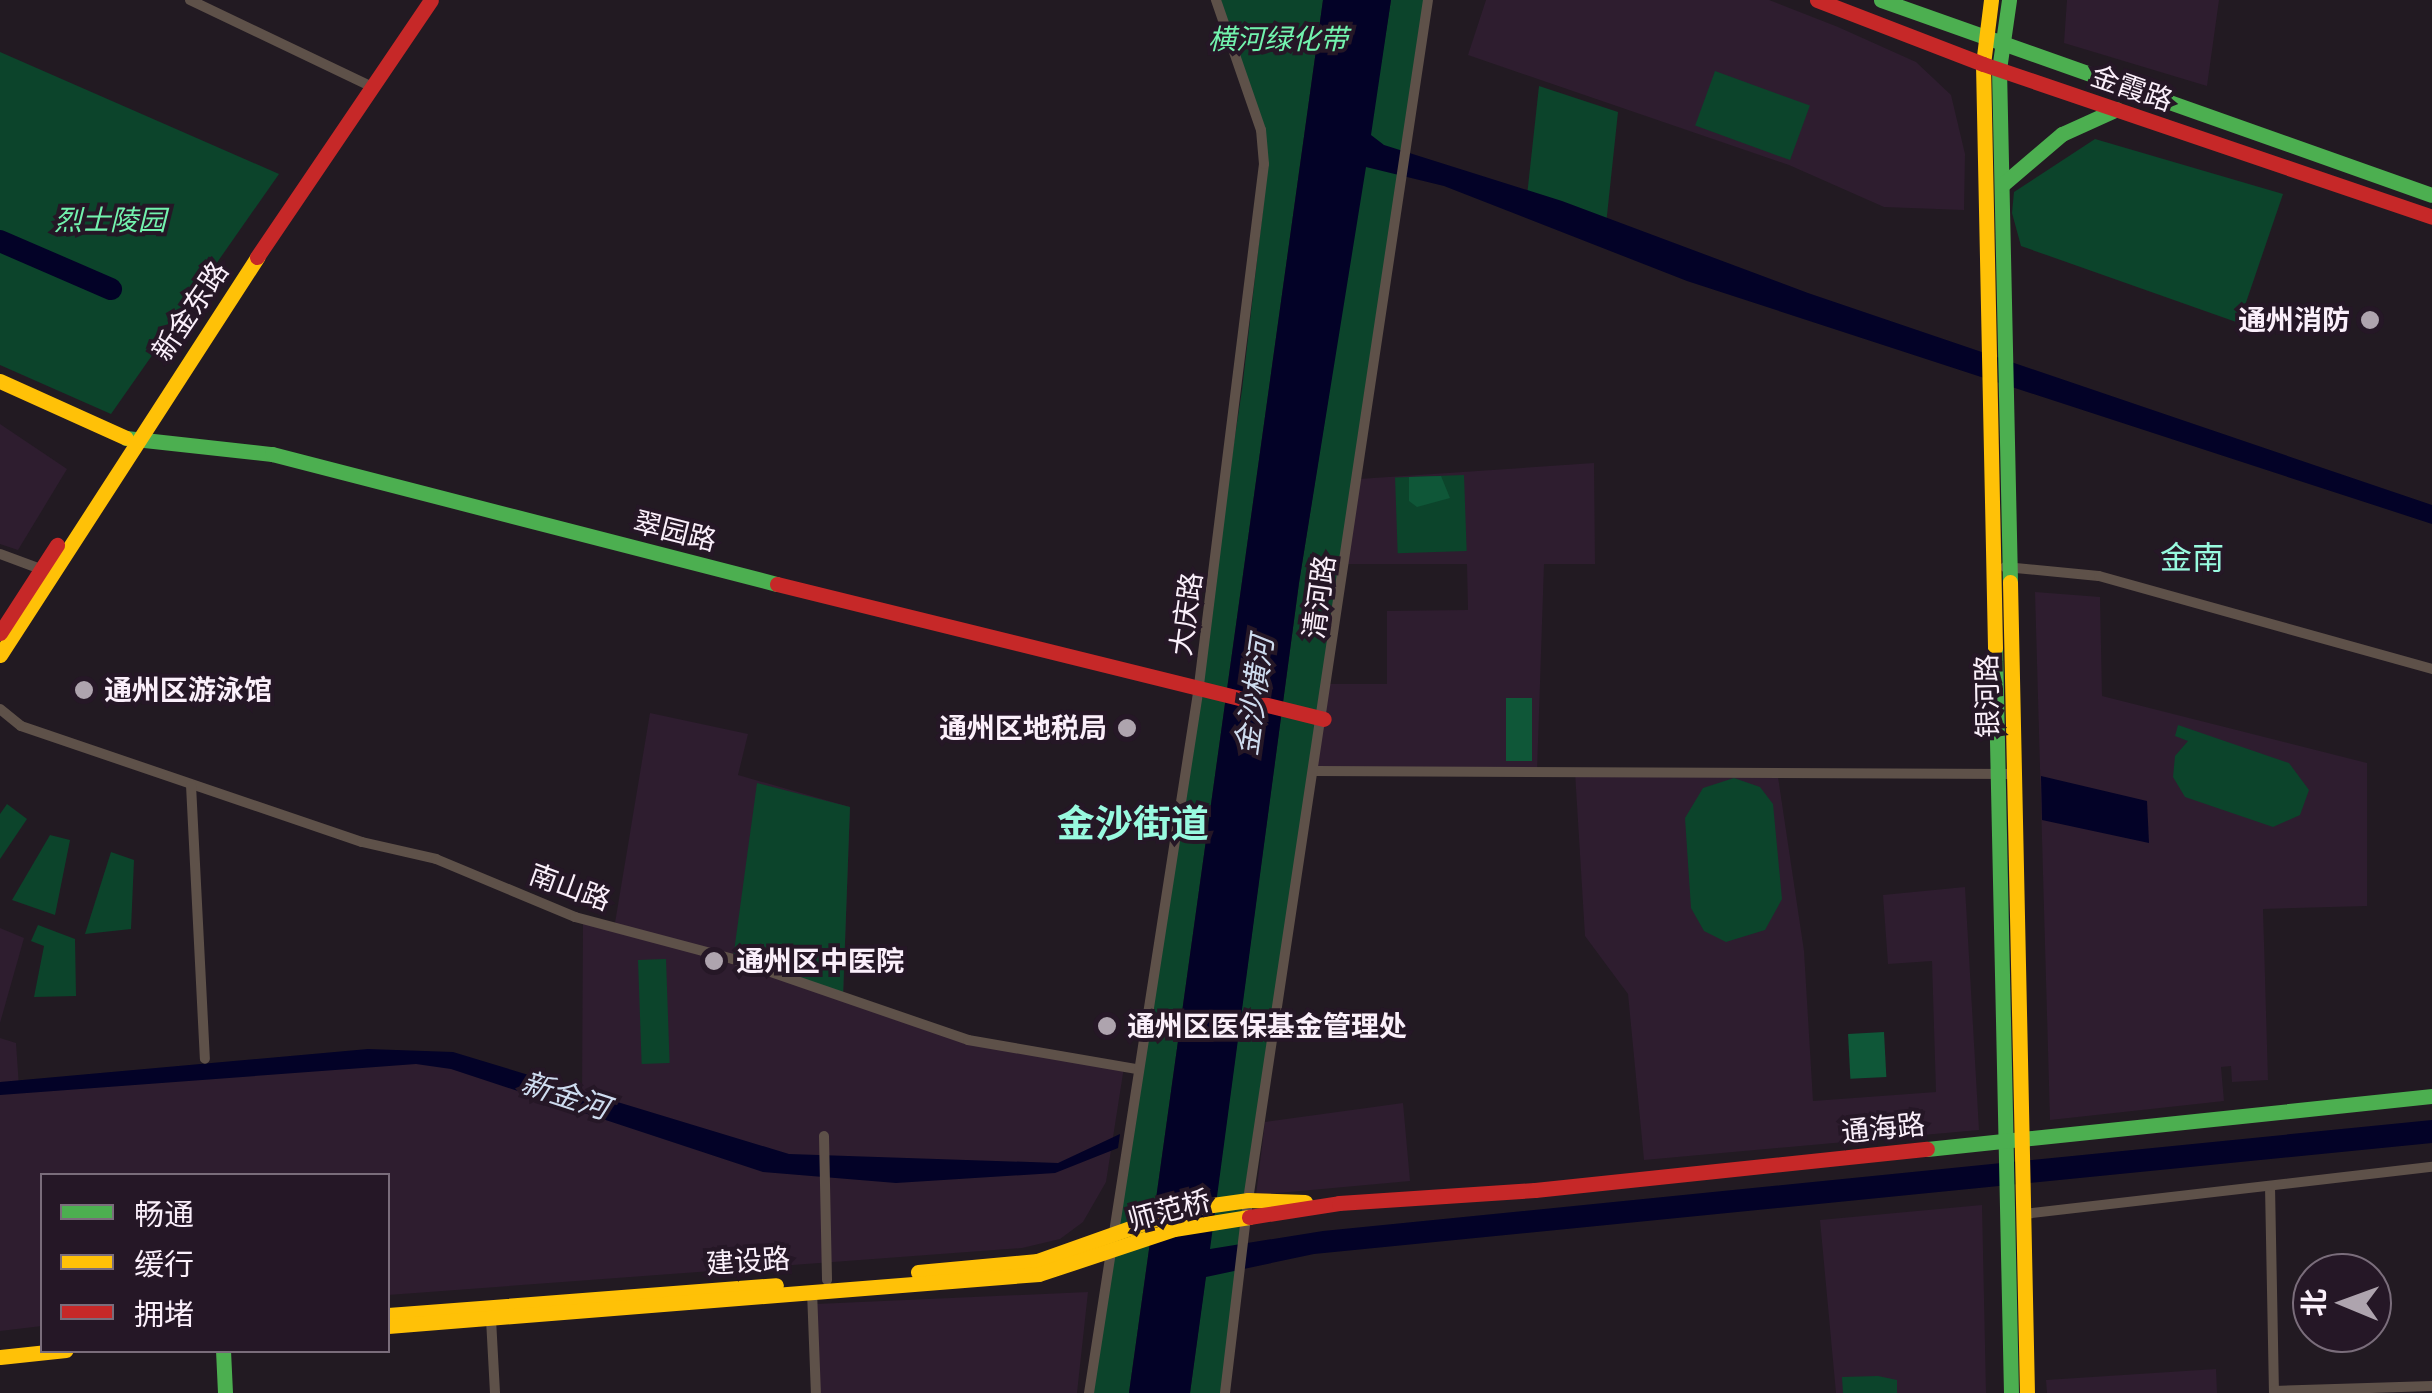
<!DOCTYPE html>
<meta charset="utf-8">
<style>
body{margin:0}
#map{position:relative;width:2432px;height:1393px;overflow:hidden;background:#221a22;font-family:"Source Serif 4","Noto Sans SC",serif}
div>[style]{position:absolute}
.built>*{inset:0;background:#2e1d2f}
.green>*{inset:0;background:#0c442b;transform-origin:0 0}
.forest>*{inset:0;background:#0f5738;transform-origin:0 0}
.water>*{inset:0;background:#030227}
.river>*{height:22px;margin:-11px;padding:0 11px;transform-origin:11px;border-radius:11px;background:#030227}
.street>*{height:10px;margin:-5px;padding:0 5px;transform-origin:5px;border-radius:5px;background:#5e5149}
.fast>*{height:15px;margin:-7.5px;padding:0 7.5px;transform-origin:7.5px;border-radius:7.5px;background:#4caf50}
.slow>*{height:15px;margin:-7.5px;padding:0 7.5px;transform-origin:7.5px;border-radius:7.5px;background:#ffc107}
.jam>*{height:15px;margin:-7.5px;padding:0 7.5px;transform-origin:7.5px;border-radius:7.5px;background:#c62828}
.dots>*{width:28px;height:28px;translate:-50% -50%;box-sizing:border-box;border:5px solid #251726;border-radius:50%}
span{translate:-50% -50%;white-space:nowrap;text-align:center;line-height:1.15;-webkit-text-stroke:8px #251726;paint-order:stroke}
.park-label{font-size:28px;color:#72f3ae;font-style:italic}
.street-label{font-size:28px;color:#faeffa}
.poi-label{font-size:28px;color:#faeffa;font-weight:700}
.right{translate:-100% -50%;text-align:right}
.left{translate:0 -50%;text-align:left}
.water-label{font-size:30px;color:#cedcef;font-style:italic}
.quarter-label{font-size:32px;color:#98fadf}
.district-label{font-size:38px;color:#98fadf;font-weight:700}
.legend{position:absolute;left:40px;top:1173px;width:350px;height:180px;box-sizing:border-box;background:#251726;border:2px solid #7a6d7b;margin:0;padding:12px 18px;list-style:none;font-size:30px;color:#faeffa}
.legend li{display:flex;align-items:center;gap:20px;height:50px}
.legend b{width:50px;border:2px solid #7a6d7b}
.north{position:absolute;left:2292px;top:1253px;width:100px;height:100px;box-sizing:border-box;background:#251726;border:2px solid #7a6d7b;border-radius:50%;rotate:271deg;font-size:28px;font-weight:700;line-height:40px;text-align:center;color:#faeffa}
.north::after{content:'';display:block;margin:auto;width:35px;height:45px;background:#aea4ae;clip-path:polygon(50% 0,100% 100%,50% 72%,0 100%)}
</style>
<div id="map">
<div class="built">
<i style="clip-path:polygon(1486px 0,1769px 0,1838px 27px,1916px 62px,1951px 95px,1965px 154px,1964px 210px,1884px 207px,1789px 165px,1468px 55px)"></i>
<i style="clip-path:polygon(2067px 0,2219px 0,2207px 86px,2064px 43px)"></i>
<i style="clip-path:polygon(0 424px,67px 469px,18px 550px,0 544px)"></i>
<i style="clip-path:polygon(1594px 463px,1595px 564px,1544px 564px,1537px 772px,1316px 771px,1330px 684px,1387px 684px,1387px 611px,1468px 610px,1467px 564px,1346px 564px,1359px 479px)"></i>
<i style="clip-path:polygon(2035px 592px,2100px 597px,2102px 696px,2367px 763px,2367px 906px,2263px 909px,2268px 1080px,2232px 1082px,2231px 1066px,2221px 1067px,2224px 1101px,2050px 1120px)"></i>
<i style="clip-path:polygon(650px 713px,748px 734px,738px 775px,850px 807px,843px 998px,968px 1040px,1124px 1067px,1106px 1182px,1083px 1222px,1060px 1239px,1022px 1248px,388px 1295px,388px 1176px,42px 1176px,42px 1326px,0 1331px,0 1038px,16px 1043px,19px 1087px,421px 1056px,582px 1102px,583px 916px,615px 923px)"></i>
<i style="clip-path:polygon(1575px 772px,1778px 777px,1804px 951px,1813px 1101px,1936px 1092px,1932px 961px,1888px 964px,1883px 895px,1965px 887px,1979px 1130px,1644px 1160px,1628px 994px,1585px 936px)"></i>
<i style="clip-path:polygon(0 928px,24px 938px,0 1023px)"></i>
<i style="clip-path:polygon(1403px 1103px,1410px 1181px,1256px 1195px,1265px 1122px)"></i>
<i style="clip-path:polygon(1982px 1205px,1986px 1393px,1836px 1393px,1820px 1220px)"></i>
<i style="clip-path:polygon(1088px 1292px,1077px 1393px,820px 1393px,816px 1304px)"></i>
<i style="clip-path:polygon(2216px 1369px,2217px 1393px,2047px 1393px,2046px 1380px)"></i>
</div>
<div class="green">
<i style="clip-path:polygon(1221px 0,1323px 0,1129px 1393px,1089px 1393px,1242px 390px,1268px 165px)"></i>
<i style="clip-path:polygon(1391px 0,1428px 0,1248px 1200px,1225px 1393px,1190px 1393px,1299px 583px)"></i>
<i style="clip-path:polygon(0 52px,279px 174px,111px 414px,0 365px)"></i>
<i style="left:1715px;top:71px;width:101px;height:58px;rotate:20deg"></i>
<i style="clip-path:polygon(1539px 86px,1618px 112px,1605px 234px,1526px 205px)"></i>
<i style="clip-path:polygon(2095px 139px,2283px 194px,2239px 323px,2021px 246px,2012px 213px,2014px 192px)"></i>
<i style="left:1464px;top:475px;width:76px;height:69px;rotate:88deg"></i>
<i style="clip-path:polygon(2178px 725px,2289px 763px,2309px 790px,2300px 815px,2273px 827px,2185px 797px,2173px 777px,2175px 756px,2188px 741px,2175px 736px)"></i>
<i style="clip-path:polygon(1734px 778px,1760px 787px,1773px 804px,1782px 899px,1765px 930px,1726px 942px,1704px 931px,1691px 908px,1685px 818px,1703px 788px)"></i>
<i style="clip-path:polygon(757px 783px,850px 807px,843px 997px,733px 959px)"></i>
<i style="clip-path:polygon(7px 804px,27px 819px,0 859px,0 814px)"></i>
<i style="clip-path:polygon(50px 835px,70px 840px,55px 915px,12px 900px)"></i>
<i style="clip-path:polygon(111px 852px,134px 860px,131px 929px,85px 934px)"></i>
<i style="clip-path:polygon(38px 925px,75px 939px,76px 996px,34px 997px,44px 946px,31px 941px)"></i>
<i style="left:666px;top:959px;width:104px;height:28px;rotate:88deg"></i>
<i style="clip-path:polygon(1878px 1376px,1897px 1380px,1897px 1393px,1843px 1393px,1842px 1377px)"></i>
</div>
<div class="forest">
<i style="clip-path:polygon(1441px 476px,1450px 498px,1417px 507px,1409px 501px,1409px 477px)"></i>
<i style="left:1506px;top:698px;width:26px;height:63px"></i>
<i style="left:1884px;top:1032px;width:45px;height:36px;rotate:87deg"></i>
</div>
<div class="water">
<i style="clip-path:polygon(1323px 0,1391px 0,1371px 135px,1384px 145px,1562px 201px,1808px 293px,2432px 505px,2432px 524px,1687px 281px,1444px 186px,1366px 167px,1299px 583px,1210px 1249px,1323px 1231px,2432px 1120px,2432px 1143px,1314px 1254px,1206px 1277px,1190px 1393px,1129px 1393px)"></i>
<i style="clip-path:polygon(2041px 776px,2147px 801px,2149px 843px,2042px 820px)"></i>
<i style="clip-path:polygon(368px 1049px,453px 1052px,789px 1154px,1058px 1163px,1120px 1134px,1118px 1148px,1055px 1173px,896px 1183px,763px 1172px,451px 1069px,416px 1064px,0 1095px,0 1082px)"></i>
</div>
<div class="river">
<i style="left:0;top:241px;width:121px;rotate:23.4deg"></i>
</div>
<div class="street">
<i style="left:190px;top:0;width:202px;rotate:25.5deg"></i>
<i style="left:0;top:554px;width:49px;rotate:20.3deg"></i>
<i style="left:2005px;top:567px;width:94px;rotate:5.5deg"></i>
<i style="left:2099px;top:576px;width:346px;rotate:15.6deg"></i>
<i style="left:0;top:709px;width:27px;rotate:39deg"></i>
<i style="left:21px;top:726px;width:360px;rotate:18.8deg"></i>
<i style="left:362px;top:842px;width:76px;rotate:12.9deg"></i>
<i style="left:436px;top:859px;width:151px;rotate:22.6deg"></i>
<i style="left:575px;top:917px;width:163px;rotate:14.9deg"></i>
<i style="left:733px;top:959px;width:249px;rotate:19deg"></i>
<i style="left:968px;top:1040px;width:170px;rotate:9.8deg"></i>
<i style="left:1316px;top:771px;width:697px;rotate:0.25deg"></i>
<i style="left:191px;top:785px;width:274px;rotate:87.1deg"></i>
<i style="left:824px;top:1136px;width:144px;rotate:88.8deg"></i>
<i style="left:2270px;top:1186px;width:207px;rotate:88.9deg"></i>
<i style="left:2024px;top:1214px;width:411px;rotate:-6.6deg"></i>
<i style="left:812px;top:1291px;width:102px;rotate:87.8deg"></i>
<i style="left:491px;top:1319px;width:74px;rotate:86.9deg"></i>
<i style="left:2274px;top:1391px;width:158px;rotate:-1.8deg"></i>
<i style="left:1089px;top:1393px;width:708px;rotate:-81.15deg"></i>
<i style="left:1198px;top:693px;width:533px;rotate:-82.89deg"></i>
<i style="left:1264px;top:164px;width:34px;rotate:-95deg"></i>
<i style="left:1261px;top:130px;width:138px;rotate:-109.1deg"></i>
<i style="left:1225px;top:1393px;width:194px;rotate:-83.2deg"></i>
<i style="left:1248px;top:1200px;width:1213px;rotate:-81.47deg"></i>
</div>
<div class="fast">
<i style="left:1881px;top:0;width:584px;rotate:19.49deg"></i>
<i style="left:2009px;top:0;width:70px;rotate:98.2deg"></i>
<i style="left:1999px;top:69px;width:513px;rotate:88.77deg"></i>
<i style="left:2002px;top:185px;width:79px;rotate:-40.4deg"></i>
<i style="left:2062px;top:134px;width:60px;rotate:-24.4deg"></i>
<i style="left:126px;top:438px;width:147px;rotate:6.3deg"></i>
<i style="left:272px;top:454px;width:521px;rotate:14.44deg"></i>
<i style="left:1995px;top:648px;width:745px;rotate:88.77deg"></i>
<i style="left:1927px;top:1149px;width:508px;rotate:-5.99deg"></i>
<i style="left:223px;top:1350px;width:43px;rotate:87.3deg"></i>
</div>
<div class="slow">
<i style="left:1991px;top:0;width:64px;rotate:97.1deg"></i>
<i style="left:1983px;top:64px;width:584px;rotate:88.82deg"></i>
<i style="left:0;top:381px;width:138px;rotate:24.3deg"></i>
<i style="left:2010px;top:582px;width:811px;rotate:88.8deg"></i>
<i style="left:0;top:655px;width:474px;rotate:-57.1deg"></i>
<i style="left:918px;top:1272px;width:120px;rotate:-5.3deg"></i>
<i style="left:1037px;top:1261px;width:156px;rotate:-19.5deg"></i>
<i style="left:1184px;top:1209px;width:65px;rotate:-8deg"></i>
<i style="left:1248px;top:1200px;width:57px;rotate:2deg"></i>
<i style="left:388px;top:1315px;width:389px;rotate:-4.4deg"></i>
<i style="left:388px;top:1326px;width:653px;rotate:-4.57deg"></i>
<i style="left:1039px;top:1274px;width:142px;rotate:-18.4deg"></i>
<i style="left:1174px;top:1229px;width:76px;rotate:-9.1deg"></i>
<i style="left:0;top:1357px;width:66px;rotate:-6.1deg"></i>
</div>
<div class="jam">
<i style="left:1817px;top:0;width:178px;rotate:21.1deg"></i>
<i style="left:1983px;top:64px;width:474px;rotate:18.8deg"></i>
<i style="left:257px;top:257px;width:310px;rotate:-55.9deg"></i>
<i style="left:777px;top:584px;width:563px;rotate:13.86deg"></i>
<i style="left:0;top:633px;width:105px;rotate:-57.1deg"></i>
<i style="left:1249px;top:1217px;width:91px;rotate:-8.8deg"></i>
<i style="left:1339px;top:1203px;width:196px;rotate:-3.8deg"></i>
<i style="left:1535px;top:1190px;width:394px;rotate:-6deg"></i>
</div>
<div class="dots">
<i style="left:2370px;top:320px;background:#aea4ae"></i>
<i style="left:84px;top:690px;background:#aea4ae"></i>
<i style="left:1127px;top:728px;background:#aea4ae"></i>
<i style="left:714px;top:961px;background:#aea4ae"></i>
<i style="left:1107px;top:1026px;background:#aea4ae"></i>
</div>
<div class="park-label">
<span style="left:1278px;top:39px">横河绿化带</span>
<span style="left:110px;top:220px">烈士陵园</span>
</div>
<div class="street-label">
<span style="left:2132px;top:88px;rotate:19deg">金霞路</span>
<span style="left:190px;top:311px;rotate:-56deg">新金东路</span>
<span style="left:675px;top:531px;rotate:14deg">翠园路</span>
<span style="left:1319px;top:597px;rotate:-82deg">清河路</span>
<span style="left:1186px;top:614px;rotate:-82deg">大庆路</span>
<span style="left:1987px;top:696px;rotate:-91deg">银河路</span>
<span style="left:570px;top:887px;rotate:20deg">南山路</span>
<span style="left:1883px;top:1128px;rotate:-6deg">通海路</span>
<span style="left:1169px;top:1210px;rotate:-15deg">师范桥</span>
<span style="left:748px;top:1261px;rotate:-4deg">建设路</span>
</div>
<div class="poi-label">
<span class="right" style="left:2350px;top:320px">通州消防</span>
<span class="left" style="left:104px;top:690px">通州区游泳馆</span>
<span class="right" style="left:1107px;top:728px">通州区地税局</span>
<span class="left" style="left:736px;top:961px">通州区中医院</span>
<span class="left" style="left:1127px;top:1026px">通州区医保基金管理处</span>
</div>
<div class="water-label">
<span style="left:1255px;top:696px;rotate:-82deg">金沙横河</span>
<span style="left:565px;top:1096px;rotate:18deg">新金河</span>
</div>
<div class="quarter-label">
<span style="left:2192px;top:558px">金南</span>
</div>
<div class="district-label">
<span style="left:1133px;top:825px">金沙街道</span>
</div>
<ul class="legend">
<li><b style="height:12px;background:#4caf50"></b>畅通</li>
<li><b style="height:12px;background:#ffc107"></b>缓行</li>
<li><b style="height:12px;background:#c62828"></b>拥堵</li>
</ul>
<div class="north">北</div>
</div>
